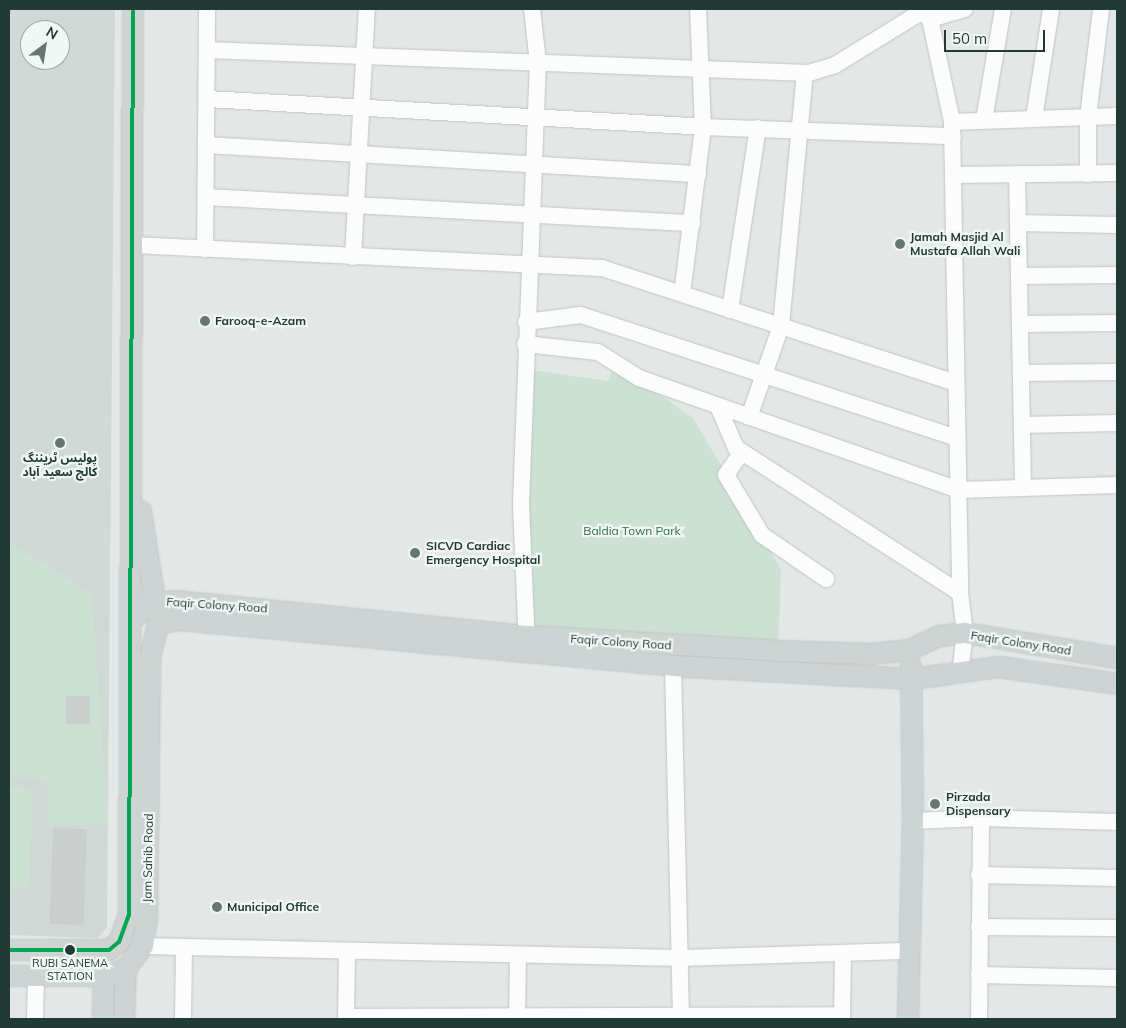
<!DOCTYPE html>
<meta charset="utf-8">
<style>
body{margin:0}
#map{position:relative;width:1126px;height:1028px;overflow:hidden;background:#e3e8e6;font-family:Mulish,"Noto Sans Arabic",sans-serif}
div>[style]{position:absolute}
.built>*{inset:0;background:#d1d9d6}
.green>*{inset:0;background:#cce0d4}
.building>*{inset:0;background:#cacfcd;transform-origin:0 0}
.roads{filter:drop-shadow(0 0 1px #c0c5c3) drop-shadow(0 0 1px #c0c5c3)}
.minor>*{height:16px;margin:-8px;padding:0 8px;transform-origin:8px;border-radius:8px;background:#fbfcfb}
.major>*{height:20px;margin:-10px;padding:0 10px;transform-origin:10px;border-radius:10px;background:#ced4d3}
.bus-1>*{height:4px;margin:-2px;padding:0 2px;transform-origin:2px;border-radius:2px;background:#00a651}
.dots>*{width:14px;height:14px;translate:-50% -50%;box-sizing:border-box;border:2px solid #f1f7f4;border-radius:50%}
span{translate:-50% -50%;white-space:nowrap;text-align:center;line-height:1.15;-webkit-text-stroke:4.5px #f1f7f4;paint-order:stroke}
.bus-label{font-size:11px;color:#223a35}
.poi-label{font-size:12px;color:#223a35;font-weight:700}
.left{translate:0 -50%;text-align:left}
.park-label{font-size:12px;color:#2f6e4c}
.street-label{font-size:12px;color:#223a35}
.frame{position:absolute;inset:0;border:10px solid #223a35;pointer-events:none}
.north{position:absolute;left:20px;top:20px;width:50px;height:50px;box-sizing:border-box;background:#f1f7f4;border:1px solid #9eaba8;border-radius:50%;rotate:31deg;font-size:14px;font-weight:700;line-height:20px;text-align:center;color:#223a35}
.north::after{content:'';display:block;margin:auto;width:18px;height:22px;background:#667773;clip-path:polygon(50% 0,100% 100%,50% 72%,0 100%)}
.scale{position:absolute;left:944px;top:30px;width:101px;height:22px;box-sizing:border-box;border:2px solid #223a35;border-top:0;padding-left:6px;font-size:15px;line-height:18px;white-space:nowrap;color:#223a35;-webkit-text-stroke:4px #f1f7f4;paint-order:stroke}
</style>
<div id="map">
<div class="built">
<i style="clip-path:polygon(evenodd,9px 9px,115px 9px,107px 927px,98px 938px,9px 935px,9px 9px,30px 30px,60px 30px,60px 60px,30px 60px,30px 30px)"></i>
</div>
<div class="green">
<i style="clip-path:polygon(615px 363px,693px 418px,762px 535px,781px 570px,778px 651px,528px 636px,525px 369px,608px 381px)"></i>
<i style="clip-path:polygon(9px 542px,92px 594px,108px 825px,47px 825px,49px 780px,9px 777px)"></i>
<i style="clip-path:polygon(9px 788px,33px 789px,29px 889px,9px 888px)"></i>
</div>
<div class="building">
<i style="left:66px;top:696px;width:24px;height:28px"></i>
<i style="left:53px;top:828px;width:34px;height:96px;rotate:2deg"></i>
</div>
<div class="roads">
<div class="minor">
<i style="left:918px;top:9px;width:16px;rotate:40deg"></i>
<i style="left:930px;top:19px;width:105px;rotate:77.9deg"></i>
<i style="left:952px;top:122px;width:471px;rotate:89deg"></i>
<i style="left:960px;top:593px;width:40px;rotate:82.9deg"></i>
<i style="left:965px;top:633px;width:40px;rotate:97.1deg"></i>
<i style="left:930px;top:19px;width:36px;rotate:-16deg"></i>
<i style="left:207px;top:50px;width:602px;rotate:2.19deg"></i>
<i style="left:809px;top:73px;width:27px;rotate:-17deg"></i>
<i style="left:835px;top:65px;width:101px;rotate:-31.6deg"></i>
<i style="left:207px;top:99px;width:497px;rotate:3.2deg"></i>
<i style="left:703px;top:127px;width:250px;rotate:2.1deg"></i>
<i style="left:1034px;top:118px;width:110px;rotate:-81.1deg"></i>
<i style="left:984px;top:120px;width:113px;rotate:-80.3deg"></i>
<i style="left:952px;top:122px;width:165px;rotate:-2.1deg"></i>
<i style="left:206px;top:145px;width:493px;rotate:3.4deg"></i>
<i style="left:1017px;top:174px;width:314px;rotate:88.9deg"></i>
<i style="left:1088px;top:174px;width:57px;rotate:-90deg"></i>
<i style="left:1088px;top:117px;width:109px;rotate:-83.1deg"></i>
<i style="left:954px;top:175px;width:163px;rotate:-0.7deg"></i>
<i style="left:206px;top:197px;width:487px;rotate:3.1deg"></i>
<i style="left:1018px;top:223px;width:99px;rotate:1.2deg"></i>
<i style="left:131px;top:245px;width:472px;rotate:2.8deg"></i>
<i style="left:602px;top:268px;width:371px;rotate:18deg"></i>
<i style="left:205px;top:249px;width:240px;rotate:-89.5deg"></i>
<i style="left:353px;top:257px;width:248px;rotate:-86.8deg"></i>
<i style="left:1019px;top:276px;width:98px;rotate:-0.6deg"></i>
<i style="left:682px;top:294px;width:168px;rotate:-82.8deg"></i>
<i style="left:703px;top:127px;width:118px;rotate:-92.4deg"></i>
<i style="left:730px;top:310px;width:184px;rotate:-81.3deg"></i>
<i style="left:526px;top:322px;width:55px;rotate:-7.3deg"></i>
<i style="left:581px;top:315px;width:396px;rotate:18.1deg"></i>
<i style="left:1020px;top:324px;width:97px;rotate:-0.6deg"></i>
<i style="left:525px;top:344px;width:73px;rotate:6.3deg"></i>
<i style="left:598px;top:352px;width:49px;rotate:32.4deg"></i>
<i style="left:639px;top:378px;width:338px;rotate:19.3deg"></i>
<i style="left:958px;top:490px;width:159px;rotate:-1.8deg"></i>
<i style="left:1021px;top:373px;width:96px;rotate:-0.6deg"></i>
<i style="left:718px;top:406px;width:46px;rotate:66.8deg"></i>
<i style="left:736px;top:448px;width:267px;rotate:32.9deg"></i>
<i style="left:749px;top:417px;width:96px;rotate:-70.6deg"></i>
<i style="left:781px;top:326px;width:254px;rotate:-84.6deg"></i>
<i style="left:1022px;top:425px;width:95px;rotate:-1.2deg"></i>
<i style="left:742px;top:452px;width:28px;rotate:125deg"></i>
<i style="left:726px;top:475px;width:70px;rotate:59deg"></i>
<i style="left:762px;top:535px;width:78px;rotate:34.5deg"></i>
<i style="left:527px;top:647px;width:144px;rotate:-92.4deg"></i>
<i style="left:521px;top:503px;width:440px;rotate:-87.8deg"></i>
<i style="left:538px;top:63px;width:54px;rotate:-96.3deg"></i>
<i style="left:673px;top:666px;width:353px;rotate:88.7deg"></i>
<i style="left:913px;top:821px;width:68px;rotate:-2.5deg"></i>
<i style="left:981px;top:818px;width:136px;rotate:1.7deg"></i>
<i style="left:979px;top:875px;width:138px;rotate:1.2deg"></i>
<i style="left:979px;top:927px;width:138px;rotate:0.4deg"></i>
<i style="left:143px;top:946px;width:539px;rotate:1.28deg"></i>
<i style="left:682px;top:958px;width:227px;rotate:-1.8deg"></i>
<i style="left:979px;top:975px;width:138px;rotate:1.2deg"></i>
<i style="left:346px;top:1017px;width:496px;rotate:-0.2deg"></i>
<i style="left:35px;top:1019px;width:42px;rotate:-88.6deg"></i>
<i style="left:183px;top:1019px;width:71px;rotate:-89.2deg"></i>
<i style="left:346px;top:1019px;width:67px;rotate:-89.1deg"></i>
<i style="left:517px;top:1019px;width:64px;rotate:-89.1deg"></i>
<i style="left:842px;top:1019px;width:66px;rotate:-89.1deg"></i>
<i style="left:979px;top:1019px;width:201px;rotate:-89.4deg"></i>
</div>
<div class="major">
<i style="left:141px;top:511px;width:104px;rotate:81.2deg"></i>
<i style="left:130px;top:623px;width:26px;rotate:-47deg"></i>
<i style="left:148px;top:604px;width:27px;rotate:-6deg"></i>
<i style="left:175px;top:601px;width:355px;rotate:5.7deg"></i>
<i style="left:528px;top:636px;width:250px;rotate:3.4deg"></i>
<i style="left:778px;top:651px;width:93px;rotate:1.8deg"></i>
<i style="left:871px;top:654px;width:39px;rotate:-6deg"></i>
<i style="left:910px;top:650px;width:32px;rotate:-26deg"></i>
<i style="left:939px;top:636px;width:26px;rotate:-7deg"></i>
<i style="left:965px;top:633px;width:154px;rotate:9.3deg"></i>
<i style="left:158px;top:624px;width:23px;rotate:-10deg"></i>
<i style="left:181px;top:620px;width:494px;rotate:5.3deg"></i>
<i style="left:673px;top:666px;width:239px;rotate:3.1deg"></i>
<i style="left:912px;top:679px;width:88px;rotate:-7.9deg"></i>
<i style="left:999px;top:667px;width:119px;rotate:8.2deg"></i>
<i style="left:9px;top:950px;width:100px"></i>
<i style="left:109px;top:950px;width:13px;rotate:-39deg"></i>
<i style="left:119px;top:942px;width:29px;rotate:-70deg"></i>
<i style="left:129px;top:915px;width:906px;rotate:-89.75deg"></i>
<i style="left:9px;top:976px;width:95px"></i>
<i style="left:104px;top:976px;width:23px;rotate:-18deg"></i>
<i style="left:126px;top:969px;width:29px;rotate:-54deg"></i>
<i style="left:143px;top:946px;width:28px;rotate:-82deg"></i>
<i style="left:147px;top:918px;width:261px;rotate:-89.3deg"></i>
<i style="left:150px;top:657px;width:34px;rotate:-76deg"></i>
<i style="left:103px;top:1019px;width:43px;rotate:-88.7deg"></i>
<i style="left:124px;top:1019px;width:50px;rotate:-87.7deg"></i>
<i style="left:908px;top:1019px;width:198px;rotate:-88.6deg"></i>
<i style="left:913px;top:821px;width:154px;rotate:-90.7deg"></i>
</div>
</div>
<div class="bus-1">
<i style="left:9px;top:950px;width:100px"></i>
<i style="left:109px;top:950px;width:13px;rotate:-39deg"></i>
<i style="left:119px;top:942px;width:29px;rotate:-70deg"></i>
<i style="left:129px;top:915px;width:906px;rotate:-89.75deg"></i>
</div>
<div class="dots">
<i style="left:900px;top:244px;background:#667773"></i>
<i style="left:205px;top:321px;background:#667773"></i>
<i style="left:60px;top:443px;background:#667773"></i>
<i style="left:415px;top:553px;background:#667773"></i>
<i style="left:935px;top:804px;background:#667773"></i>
<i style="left:217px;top:907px;background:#667773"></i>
<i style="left:70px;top:950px;background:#223a35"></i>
</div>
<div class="bus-label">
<span style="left:70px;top:970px">RUBI SANEMA<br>STATION</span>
</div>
<div class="poi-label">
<span class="left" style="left:910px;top:244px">Jamah Masjid Al<br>Mustafa Allah Wali</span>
<span class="left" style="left:215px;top:321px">Farooq-e-Azam</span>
<span style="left:60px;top:465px">پولیس ٹریننگ<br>کالج سعید آباد</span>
<span class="left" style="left:426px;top:553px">SICVD Cardiac<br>Emergency Hospital</span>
<span class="left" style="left:946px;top:804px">Pirzada<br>Dispensary</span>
<span class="left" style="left:227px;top:907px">Municipal Office</span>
</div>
<div class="park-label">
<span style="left:632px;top:531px">Baldia Town Park</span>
</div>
<div class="street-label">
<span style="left:217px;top:605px;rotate:4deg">Faqir Colony Road</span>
<span style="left:621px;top:642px;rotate:4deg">Faqir Colony Road</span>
<span style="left:1021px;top:643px;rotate:9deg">Faqir Colony Road</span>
<span style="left:148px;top:858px;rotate:-89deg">Jam Sahib Road</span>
</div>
<div class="frame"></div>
<div class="north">N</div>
<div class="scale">50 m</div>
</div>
